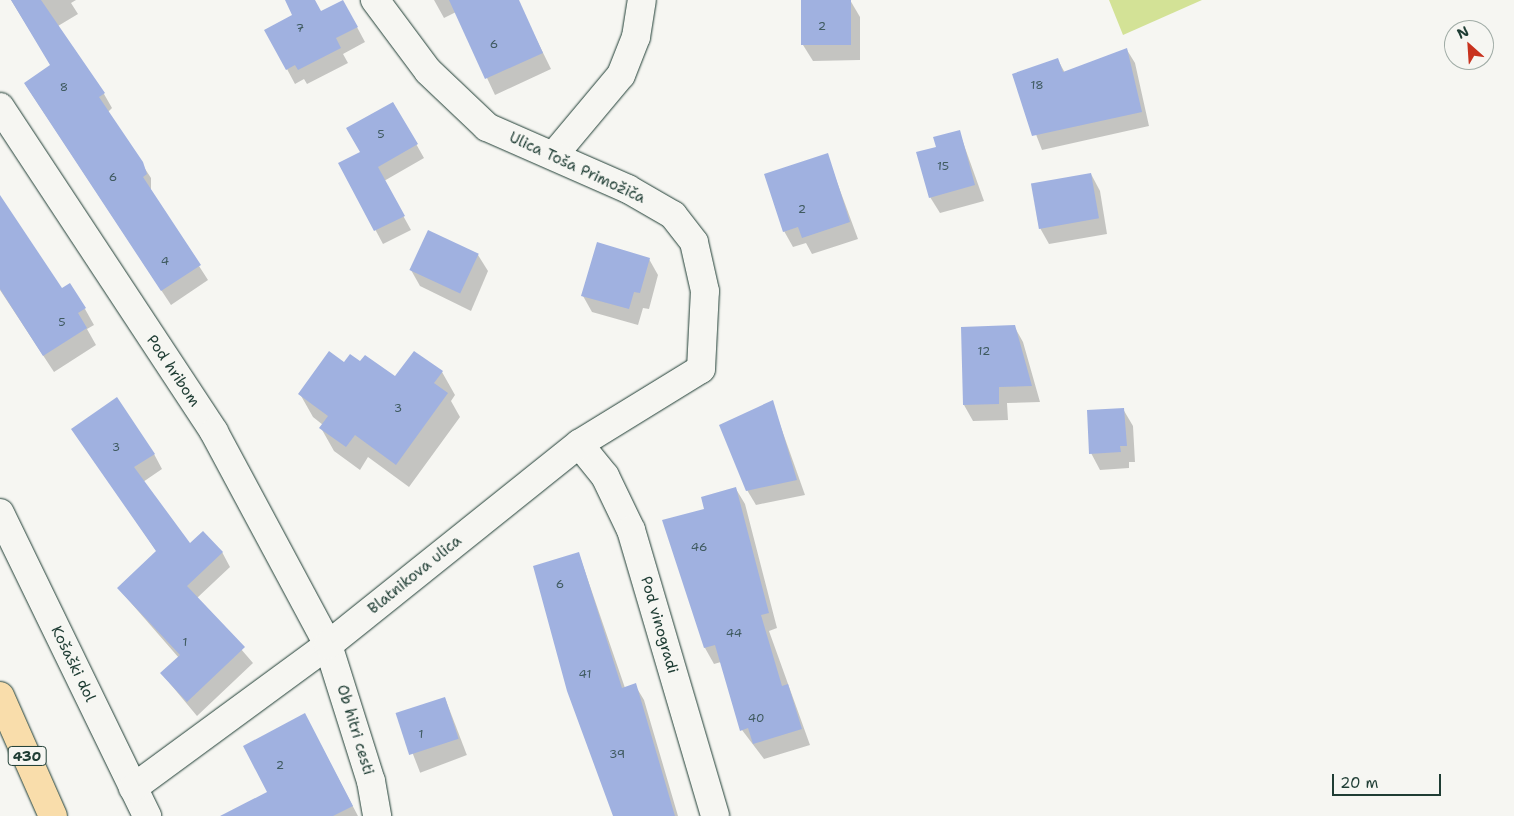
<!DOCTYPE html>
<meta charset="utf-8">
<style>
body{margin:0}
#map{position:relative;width:1514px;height:816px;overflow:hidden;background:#f6f6f2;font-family:"Shantell Sans",sans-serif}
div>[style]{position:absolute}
.green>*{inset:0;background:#d3e296}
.shadow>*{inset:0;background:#0003;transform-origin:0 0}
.building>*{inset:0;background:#a0b1e0;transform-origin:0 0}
.roads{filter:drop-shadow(0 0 1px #1f3d34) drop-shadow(0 0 1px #1f3d34)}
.minor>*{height:28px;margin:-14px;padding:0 14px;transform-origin:14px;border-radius:14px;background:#f6f6f2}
.highway>*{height:28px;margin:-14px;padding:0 14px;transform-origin:14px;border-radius:14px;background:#f9ddab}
span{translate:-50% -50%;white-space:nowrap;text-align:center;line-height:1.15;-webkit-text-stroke:4.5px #f6f6f2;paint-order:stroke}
.number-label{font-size:12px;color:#3f5a5f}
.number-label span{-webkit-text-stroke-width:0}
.shield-label span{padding:1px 4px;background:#f6f6f2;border:1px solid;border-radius:4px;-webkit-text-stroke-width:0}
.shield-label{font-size:14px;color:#1f3d34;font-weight:700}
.street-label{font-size:15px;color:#1f3d34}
.north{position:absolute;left:1444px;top:20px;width:50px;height:50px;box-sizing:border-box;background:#f6f6f2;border:1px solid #a0aca6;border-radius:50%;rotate:334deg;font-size:14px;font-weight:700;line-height:20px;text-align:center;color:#1f3d34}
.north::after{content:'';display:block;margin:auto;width:18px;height:22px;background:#c8321e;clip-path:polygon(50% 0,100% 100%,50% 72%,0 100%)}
.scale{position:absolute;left:1332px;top:774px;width:109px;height:22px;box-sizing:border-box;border:2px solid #1f3d34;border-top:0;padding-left:6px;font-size:15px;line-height:18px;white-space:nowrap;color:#1f3d34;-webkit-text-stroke:4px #f6f6f2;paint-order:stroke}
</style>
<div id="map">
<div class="green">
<i style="clip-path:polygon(1109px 0,1202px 0,1123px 35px)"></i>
</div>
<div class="shadow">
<i style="clip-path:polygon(11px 0,76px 0,71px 3px,78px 14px,58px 26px,104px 94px,112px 108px,108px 112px,151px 178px,151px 191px,208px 280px,171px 305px,25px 84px,52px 66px)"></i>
<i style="clip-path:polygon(287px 0,314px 0,321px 13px,351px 16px,365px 42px,343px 54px,348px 63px,307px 84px,304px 79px,295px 84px,266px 30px,294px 15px)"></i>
<i style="clip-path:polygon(434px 0,494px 0,520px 6px,551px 69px,495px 95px,456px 12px,444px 18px)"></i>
<i style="clip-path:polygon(850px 0,860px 17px,860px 60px,813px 61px,803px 45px)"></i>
<i style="clip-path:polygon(1127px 50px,1135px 63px,1149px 126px,1042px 150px,1013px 75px,1058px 60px,1065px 73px)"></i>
<i style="clip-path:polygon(393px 103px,424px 158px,384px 181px,411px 230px,383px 244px,340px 164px,362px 152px)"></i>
<i style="clip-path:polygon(959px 131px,984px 201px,940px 213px,930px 197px,937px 148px)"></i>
<i style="clip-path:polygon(827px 155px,858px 239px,812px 254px,806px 243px,793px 247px,784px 231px)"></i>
<i style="clip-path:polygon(1091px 174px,1100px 191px,1107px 234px,1049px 244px,1040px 228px)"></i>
<i style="clip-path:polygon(0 197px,62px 290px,85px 309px,94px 325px,87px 329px,96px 345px,54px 372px,0 290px)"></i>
<i style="clip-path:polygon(478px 255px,488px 271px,471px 311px,420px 286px,411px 270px)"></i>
<i style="clip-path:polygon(649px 259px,658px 275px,649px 309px,643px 308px,638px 325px,592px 312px,583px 296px)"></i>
<i style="clip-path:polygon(1014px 326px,1023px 342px,1040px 402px,1007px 403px,1008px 420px,973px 421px,964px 405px)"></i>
<i style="clip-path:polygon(360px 363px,395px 378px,442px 372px,455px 395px,451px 401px,460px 417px,409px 487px,368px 457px,360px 470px,334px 451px,321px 428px,323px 425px,313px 417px,300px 394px,344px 364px)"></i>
<i style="clip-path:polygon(772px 402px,805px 495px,756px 505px,747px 490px)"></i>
<i style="clip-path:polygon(1123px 409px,1133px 426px,1135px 462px,1129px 462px,1129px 468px,1100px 470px,1091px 453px)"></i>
<i style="clip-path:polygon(73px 429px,154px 454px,162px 469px,143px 482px,190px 545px,222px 552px,230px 567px,197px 598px,253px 663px,197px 716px,162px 674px,179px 658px,118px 588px,157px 552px)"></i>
<i style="clip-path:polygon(736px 489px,745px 504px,777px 628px,769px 631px,810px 745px,764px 759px,742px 730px,721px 662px,714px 664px,705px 648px,664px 521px,706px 510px)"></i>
<i style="clip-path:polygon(579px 554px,625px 688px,635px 685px,644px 700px,678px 816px,625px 816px)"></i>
<i style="left:445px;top:698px;width:61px;height:50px;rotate:69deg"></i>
<i style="clip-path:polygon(305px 715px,358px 816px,227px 816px,269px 793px)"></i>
</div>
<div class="building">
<i style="clip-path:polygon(11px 0,41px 0,105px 93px,99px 97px,143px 162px,147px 174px,143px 177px,201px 265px,161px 291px,24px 83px,50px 65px)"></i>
<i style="clip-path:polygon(285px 0,315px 0,321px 11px,343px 0,358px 27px,336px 38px,341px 48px,298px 70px,295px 65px,286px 70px,264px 30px,292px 15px)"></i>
<i style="clip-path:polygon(449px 0,519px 0,543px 53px,485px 79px)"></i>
<i style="left:801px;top:0;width:50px;height:45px"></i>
<i style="clip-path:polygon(1127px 48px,1142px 112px,1032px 136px,1012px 74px,1058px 58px,1063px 72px)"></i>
<i style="clip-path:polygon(393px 102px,418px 144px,378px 167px,405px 216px,374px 231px,338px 163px,360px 152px,346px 128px)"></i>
<i style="clip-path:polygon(960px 130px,975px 185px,929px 198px,916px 152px,936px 147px,933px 137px)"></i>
<i style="clip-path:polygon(828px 153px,850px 222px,802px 238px,798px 227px,783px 232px,764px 174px)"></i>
<i style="left:1091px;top:173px;width:46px;height:61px;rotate:80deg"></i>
<i style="clip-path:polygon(0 195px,62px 288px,70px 283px,86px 308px,78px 313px,87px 328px,43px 356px,0 289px)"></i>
<i style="left:428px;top:230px;width:56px;height:44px;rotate:25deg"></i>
<i style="clip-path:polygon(597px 242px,650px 258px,640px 293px,634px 292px,629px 309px,581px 296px)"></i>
<i style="clip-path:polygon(1015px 325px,1032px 386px,999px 387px,999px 404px,963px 405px,961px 327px)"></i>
<i style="clip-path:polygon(329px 351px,344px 362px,350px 354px,360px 361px,365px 355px,395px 376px,414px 351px,443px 371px,434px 383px,448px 393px,396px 465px,355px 435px,346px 447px,319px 428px,328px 416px,298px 394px)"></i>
<i style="clip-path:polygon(117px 397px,155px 454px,134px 467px,190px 543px,203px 531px,223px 552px,187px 586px,245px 647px,187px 702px,160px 673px,180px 655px,117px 588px,156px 551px,71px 429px)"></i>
<i style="clip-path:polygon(773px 400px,797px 480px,746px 491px,719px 425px)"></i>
<i style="clip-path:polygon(1124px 408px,1127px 446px,1120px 446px,1121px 452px,1089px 454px,1087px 410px)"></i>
<i style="clip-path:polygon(736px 487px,769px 613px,761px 615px,782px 686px,788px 684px,802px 729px,753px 744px,748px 728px,740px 731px,715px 645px,704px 648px,662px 520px,704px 509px,701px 497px)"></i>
<i style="clip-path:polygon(579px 552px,622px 688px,636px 683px,675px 816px,613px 816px,567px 691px,533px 566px)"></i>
<i style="left:445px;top:697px;width:44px;height:52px;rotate:72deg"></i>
<i style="clip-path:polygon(305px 713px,353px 806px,333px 816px,220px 816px,267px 792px,243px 746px)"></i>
</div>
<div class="roads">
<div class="minor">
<i style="left:0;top:107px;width:389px;rotate:56.6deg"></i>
<i style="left:214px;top:432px;width:242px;rotate:61.8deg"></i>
<i style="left:328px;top:645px;width:143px;rotate:72.5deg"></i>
<i style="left:371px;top:781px;width:36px;rotate:80deg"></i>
<i style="left:554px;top:155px;width:104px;rotate:-50.1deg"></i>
<i style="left:621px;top:75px;width:41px;rotate:-68.5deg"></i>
<i style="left:636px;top:37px;width:37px;rotate:-81deg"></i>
<i style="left:579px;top:444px;width:41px;rotate:50.9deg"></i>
<i style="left:605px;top:476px;width:60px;rotate:64.3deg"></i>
<i style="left:631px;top:530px;width:298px;rotate:73.6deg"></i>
<i style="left:0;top:513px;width:337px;rotate:64.1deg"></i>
<i style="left:133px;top:788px;width:242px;rotate:-36.3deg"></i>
<i style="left:328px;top:645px;width:322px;rotate:-38.7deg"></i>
<i style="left:579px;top:444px;width:143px;rotate:-31.6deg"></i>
<i style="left:701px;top:369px;width:78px;rotate:-87.1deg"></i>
<i style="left:705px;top:291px;width:50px;rotate:-102.7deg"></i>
<i style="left:694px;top:242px;width:34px;rotate:-128deg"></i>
<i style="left:673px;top:215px;width:52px;rotate:-150deg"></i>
<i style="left:628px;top:189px;width:154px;rotate:-156.3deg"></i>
<i style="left:487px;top:127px;width:81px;rotate:-136.5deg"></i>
<i style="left:428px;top:71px;width:89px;rotate:-126.7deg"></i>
</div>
<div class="highway">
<i style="left:0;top:696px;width:131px;rotate:66.2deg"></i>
</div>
</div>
<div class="number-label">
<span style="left:822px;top:27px">2</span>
<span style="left:300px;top:29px">7</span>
<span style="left:494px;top:45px">6</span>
<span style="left:1037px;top:86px">18</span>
<span style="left:64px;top:88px">8</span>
<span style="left:381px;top:135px">5</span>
<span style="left:943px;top:167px">15</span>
<span style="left:113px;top:178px">6</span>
<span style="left:802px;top:210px">2</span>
<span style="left:165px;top:262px">4</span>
<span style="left:62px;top:323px">5</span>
<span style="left:984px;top:352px">12</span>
<span style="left:398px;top:409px">3</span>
<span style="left:116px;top:448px">3</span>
<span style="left:699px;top:548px">46</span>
<span style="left:560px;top:585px">6</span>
<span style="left:734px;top:634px">44</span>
<span style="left:185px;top:643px">1</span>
<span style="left:585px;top:675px">41</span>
<span style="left:756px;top:719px">40</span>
<span style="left:421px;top:735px">1</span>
<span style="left:617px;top:755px">39</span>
<span style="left:280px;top:766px">2</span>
</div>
<div class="shield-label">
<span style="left:27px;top:756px">430</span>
</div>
<div class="street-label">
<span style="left:577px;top:168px;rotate:25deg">Ulica Toša Primožiča</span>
<span style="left:173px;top:371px;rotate:56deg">Pod hribom</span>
<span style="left:415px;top:575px;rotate:-39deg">Blatnikova ulica</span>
<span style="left:659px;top:625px;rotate:74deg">Pod vinogradi</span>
<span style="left:73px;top:664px;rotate:64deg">Košaški dol</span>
<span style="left:355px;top:730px;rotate:73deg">Ob hitri cesti</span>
</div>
<div class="north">N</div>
<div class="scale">20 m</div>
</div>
